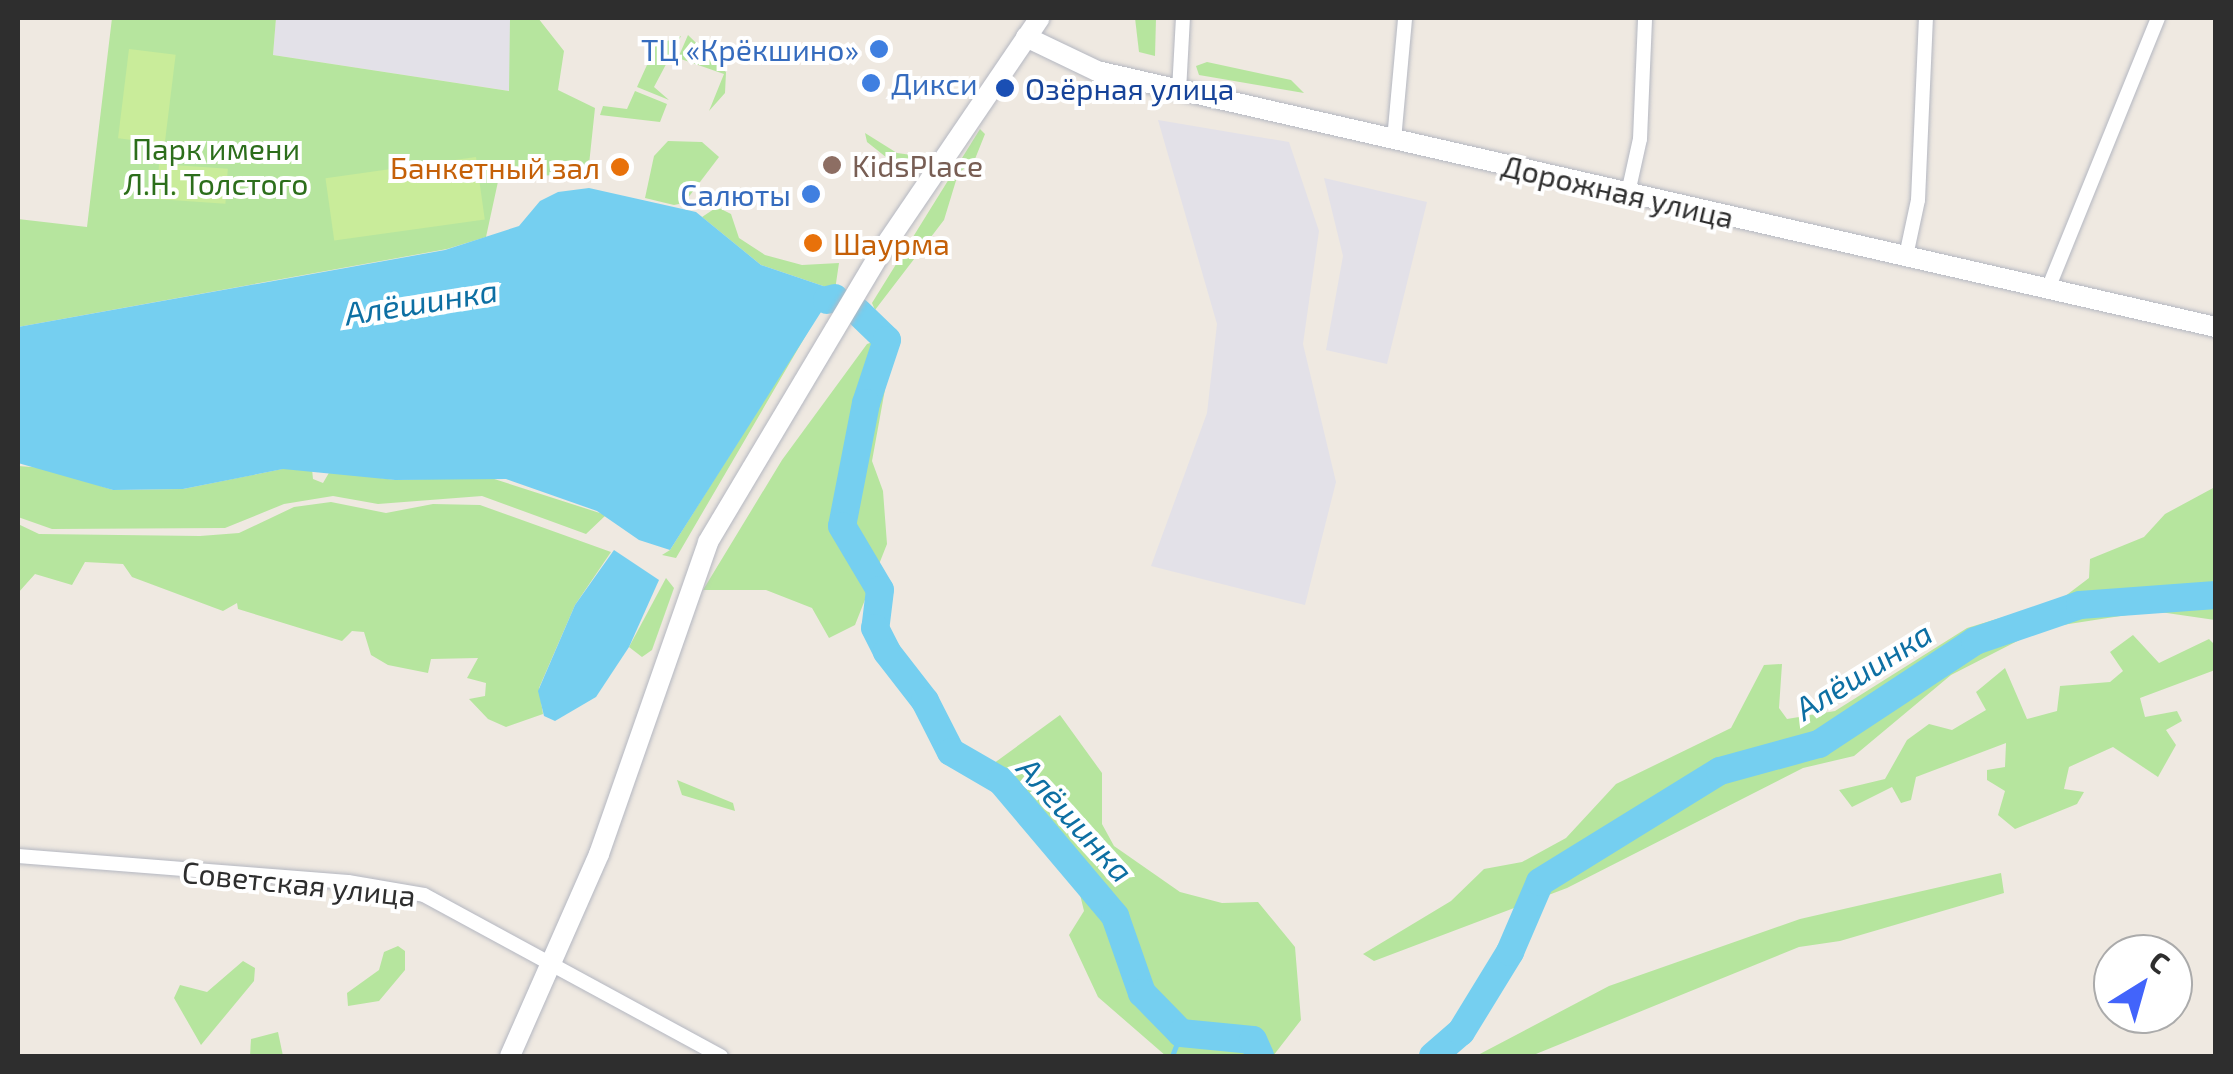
<!DOCTYPE html>
<meta charset="utf-8">
<style>
body{margin:0}
#map{position:relative;width:2233px;height:1074px;overflow:hidden;background:#efe9e1;font-family:"Exo 2",sans-serif}
div>[style]{position:absolute}
.industrial>*{inset:0;background:#e3e1e8}
.green>*{inset:0;background:#b6e59e}
.pitch>*{inset:0;background:#c9ec9a;transform-origin:0 0}
.water>*{inset:0;background:#75cff0}
.stream>*{height:5px;margin:-2.5px;padding:0 2.5px;transform-origin:2.5px;border-radius:2.5px;background:#75cff0}
.river>*{height:28px;margin:-14px;padding:0 14px;transform-origin:14px;border-radius:14px;background:#75cff0}
.roads{filter:drop-shadow(0 0 2px #b4b7c1) drop-shadow(0 0 2px #b4b7c1)}
.street>*{height:14px;margin:-7px;padding:0 7px;transform-origin:7px;border-radius:7px;background:#fff}
.secondary>*{height:20px;margin:-10px;padding:0 10px;transform-origin:10px;border-radius:10px;background:#fff}
.dots>*{width:28px;height:28px;translate:-50% -50%;box-sizing:border-box;border:5px solid #fff;border-radius:50%}
span{translate:-50% -50%;white-space:nowrap;text-align:center;line-height:1.15;-webkit-text-stroke:8px #fff;paint-order:stroke}
.shop-label{font-size:30px;color:#366cbe}
.right{translate:-100% -50%;text-align:right}
.left{translate:0 -50%;text-align:left}
.transit-label{font-size:30px;color:#164399}
.park-label{font-size:30px;color:#2c6e1b}
.education-label{font-size:30px;color:#785e54}
.food-label{font-size:30px;color:#c56008}
.street-label{font-size:30px;color:#2e2e2e}
.water-label{font-size:32px;color:#0d6fa3;font-style:italic}
.frame{position:absolute;inset:0;border:20px solid #2e2e2e;pointer-events:none}
.north{position:absolute;left:2093px;top:934px;width:100px;height:100px;box-sizing:border-box;background:#fff;border:2px solid #ababab;border-radius:50%;rotate:37deg;font-size:28px;font-weight:700;line-height:40px;text-align:center;color:#2e2e2e}
.north::after{content:'';display:block;margin:auto;width:35px;height:45px;background:#4264fb;clip-path:polygon(50% 0,100% 100%,50% 72%,0 100%)}
</style>
<div id="map">
<div class="industrial">
<i style="clip-path:polygon(276px 18px,510px 18px,510px 91px,273px 55px)"></i>
<i style="clip-path:polygon(1158px 120px,1289px 142px,1319px 231px,1303px 344px,1336px 482px,1305px 605px,1151px 566px,1207px 413px,1217px 324px)"></i>
<i style="clip-path:polygon(1324px 178px,1427px 202px,1387px 364px,1326px 350px,1343px 256px)"></i>
</div>
<div class="green">
<i style="clip-path:polygon(112px 18px,276px 18px,273px 55px,509px 91px,510px 18px,538px 18px,564px 51px,558px 90px,595px 108px,588px 174px,499px 177px,486px 237px,447px 249px,18px 327px,18px 219px,87px 227px)"></i>
<i style="clip-path:polygon(1135px 18px,1156px 18px,1155px 56px,1139px 52px)"></i>
<i style="clip-path:polygon(688px 35px,726px 72px,725px 93px,709px 111px,724px 74px,678px 58px)"></i>
<i style="clip-path:polygon(681px 36px,654px 87px,669px 100px,637px 87px,656px 45px)"></i>
<i style="clip-path:polygon(1207px 62px,1291px 80px,1304px 93px,1199px 75px,1196px 66px)"></i>
<i style="clip-path:polygon(635px 91px,667px 104px,660px 122px,600px 115px,603px 106px,627px 109px)"></i>
<i style="clip-path:polygon(980px 129px,985px 134px,975px 159px,958px 174px,944px 220px,875px 310px,872px 303px)"></i>
<i style="clip-path:polygon(865px 133px,897px 153px,919px 156px,906px 173px,867px 142px)"></i>
<i style="clip-path:polygon(668px 141px,702px 142px,719px 157px,684px 203px,674px 205px,645px 198px,654px 156px)"></i>
<i style="clip-path:polygon(717px 207px,731px 214px,739px 238px,765px 255px,802px 265px,839px 263px,835px 290px,761px 265px,702px 217px)"></i>
<i style="clip-path:polygon(823px 306px,676px 558px,662px 555px,670px 550px)"></i>
<i style="clip-path:polygon(895px 334px,872px 461px,883px 491px,887px 544px,855px 625px,829px 638px,812px 608px,766px 590px,703px 590px,782px 460px,867px 344px)"></i>
<i style="clip-path:polygon(18px 466px,45px 468px,113px 490px,183px 489px,282px 469px,312px 469px,313px 479px,323px 483px,330px 471px,395px 480px,488px 477px,606px 515px,586px 534px,482px 496px,378px 504px,333px 496px,284px 504px,225px 528px,52px 529px,18px 517px)"></i>
<i style="clip-path:polygon(2215px 487px,2215px 620px,2153px 611px,2043px 628px,1951px 675px,1854px 756px,1803px 768px,1567px 888px,1374px 961px,1363px 954px,1451px 901px,1484px 869px,1522px 862px,1566px 838px,1616px 784px,1731px 728px,1764px 665px,1782px 664px,1779px 708px,1787px 719px,1835px 711px,1967px 628px,2060px 600px,2089px 578px,2090px 559px,2144px 537px,2165px 514px)"></i>
<i style="clip-path:polygon(331px 502px,386px 513px,433px 504px,480px 505px,611px 552px,575px 605px,539px 688px,543px 714px,506px 727px,488px 719px,469px 699px,485px 696px,486px 683px,467px 678px,478px 658px,431px 659px,428px 673px,388px 665px,371px 655px,364px 632px,352px 631px,342px 641px,238px 609px,237px 603px,223px 611px,132px 577px,123px 564px,85px 562px,72px 585px,35px 574px,18px 593px,18px 524px,39px 534px,200px 536px,239px 533px,294px 507px)"></i>
<i style="clip-path:polygon(666px 578px,674px 588px,652px 650px,642px 657px,629px 647px)"></i>
<i style="clip-path:polygon(2133px 635px,2159px 663px,2209px 639px,2215px 645px,2215px 670px,2140px 698px,2145px 717px,2177px 711px,2182px 721px,2166px 730px,2176px 745px,2158px 777px,2113px 747px,2069px 767px,2064px 789px,2084px 792px,2077px 804px,2015px 829px,1998px 815px,2005px 791px,1987px 780px,1987px 770px,2005px 767px,2006px 743px,1916px 777px,1911px 800px,1901px 803px,1892px 787px,1852px 807px,1839px 790px,1885px 779px,1907px 740px,1929px 724px,1952px 730px,1986px 710px,1976px 692px,2005px 668px,2027px 719px,2057px 711px,2060px 686px,2110px 682px,2123px 671px,2110px 652px)"></i>
<i style="clip-path:polygon(1060px 715px,1102px 773px,1102px 824px,1114px 846px,1180px 892px,1222px 903px,1258px 902px,1295px 947px,1301px 1020px,1273px 1056px,1166px 1056px,1098px 997px,1069px 935px,1084px 911px,1076px 878px,986px 769px)"></i>
<i style="clip-path:polygon(677px 780px,733px 803px,735px 811px,682px 795px)"></i>
<i style="clip-path:polygon(2001px 873px,2004px 893px,1840px 941px,1799px 947px,1531px 1056px,1476px 1056px,1609px 986px,1800px 919px)"></i>
<i style="clip-path:polygon(398px 946px,405px 951px,405px 970px,379px 1001px,348px 1006px,347px 993px,379px 970px,384px 952px)"></i>
<i style="clip-path:polygon(243px 961px,255px 968px,254px 981px,201px 1045px,174px 998px,180px 985px,207px 992px)"></i>
<i style="clip-path:polygon(278px 1032px,283px 1056px,250px 1056px,251px 1039px)"></i>
</div>
<div class="pitch">
<i style="left:129px;top:49px;width:47px;height:90px;rotate:7deg"></i>
<i style="left:476px;top:157px;width:63px;height:152px;rotate:82deg"></i>
<i style="left:159px;top:164px;width:69px;height:35px;rotate:4deg"></i>
</div>
<div class="water">
<i style="clip-path:polygon(589px 188px,696px 212px,761px 265px,835px 290px,670px 550px,639px 540px,597px 511px,506px 479px,395px 480px,283px 469px,183px 489px,113px 490px,18px 463px,18px 327px,445px 250px,519px 226px,540px 201px,558px 192px)"></i>
<i style="clip-path:polygon(614px 550px,659px 580px,629px 647px,596px 697px,555px 721px,544px 716px,538px 691px,575px 605px)"></i>
</div>
<div class="stream">
<i style="left:1172px;top:1056px;width:25px;rotate:-69deg"></i>
</div>
<div class="river">
<i style="left:827px;top:300px;width:8px;rotate:-14deg"></i>
<i style="left:858px;top:312px;width:40px;rotate:44deg"></i>
<i style="left:887px;top:340px;width:66px;rotate:108.4deg"></i>
<i style="left:866px;top:403px;width:125px;rotate:101deg"></i>
<i style="left:842px;top:526px;width:74px;rotate:59.3deg"></i>
<i style="left:880px;top:590px;width:38px;rotate:97deg"></i>
<i style="left:875px;top:628px;width:27px;rotate:63deg"></i>
<i style="left:887px;top:652px;width:62px;rotate:52.2deg"></i>
<i style="left:925px;top:701px;width:57px;rotate:63deg"></i>
<i style="left:951px;top:752px;width:58px;rotate:30.1deg"></i>
<i style="left:1001px;top:781px;width:177px;rotate:49.8deg"></i>
<i style="left:1115px;top:916px;width:82px;rotate:70.7deg"></i>
<i style="left:1142px;top:993px;width:56px;rotate:45.7deg"></i>
<i style="left:1181px;top:1033px;width:72px;rotate:5.6deg"></i>
<i style="left:1253px;top:1040px;width:17px;rotate:66deg"></i>
<i style="left:1433px;top:1056px;width:37px;rotate:-41deg"></i>
<i style="left:1461px;top:1032px;width:94px;rotate:-58.5deg"></i>
<i style="left:1510px;top:952px;width:76px;rotate:-66.8deg"></i>
<i style="left:1540px;top:882px;width:211px;rotate:-31.7deg"></i>
<i style="left:1720px;top:771px;width:103px;rotate:-15.3deg"></i>
<i style="left:1819px;top:744px;width:187px;rotate:-33.4deg"></i>
<i style="left:1975px;top:641px;width:111px;rotate:-18.9deg"></i>
<i style="left:2080px;top:605px;width:136px;rotate:-4.2deg"></i>
</div>
<div class="roads">
<div class="street">
<i style="left:1179px;top:91px;width:73px;rotate:-86.9deg"></i>
<i style="left:1394px;top:140px;width:122px;rotate:-84.8deg"></i>
<i style="left:1628px;top:193px;width:55px;rotate:-77.5deg"></i>
<i style="left:1640px;top:139px;width:121px;rotate:-87.6deg"></i>
<i style="left:1906px;top:256px;width:57px;rotate:-77.9deg"></i>
<i style="left:1918px;top:200px;width:182px;rotate:-87.5deg"></i>
<i style="left:2048px;top:289px;width:292px;rotate:-67.9deg"></i>
<i style="left:18px;top:856px;width:331px;rotate:4.5deg"></i>
<i style="left:348px;top:882px;width:77px;rotate:9.7deg"></i>
<i style="left:424px;top:895px;width:338px;rotate:28.5deg"></i>
</div>
<div class="secondary">
<i style="left:1026px;top:37px;width:79px;rotate:25.6deg"></i>
<i style="left:1097px;top:71px;width:1148px;rotate:12.89deg"></i>
<i style="left:510px;top:1056px;width:221px;rotate:-66.2deg"></i>
<i style="left:599px;top:854px;width:330px;rotate:-70.7deg"></i>
<i style="left:708px;top:542px;width:336px;rotate:-59.2deg"></i>
<i style="left:880px;top:253px;width:284px;rotate:-55.8deg"></i>
</div>
</div>
<div class="dots">
<i style="left:879px;top:49px;background:#3f7fe0"></i>
<i style="left:871px;top:83px;background:#3f7fe0"></i>
<i style="left:1005px;top:88px;background:#1a4fb4"></i>
<i style="left:832px;top:165px;background:#8d6e63"></i>
<i style="left:620px;top:167px;background:#e8710a"></i>
<i style="left:811px;top:194px;background:#3f7fe0"></i>
<i style="left:813px;top:243px;background:#e8710a"></i>
</div>
<div class="shop-label">
<span class="right" style="left:859px;top:49px">ТЦ «Крёкшино»</span>
<span class="left" style="left:891px;top:83px">Дикси</span>
<span class="right" style="left:791px;top:194px">Салюты</span>
</div>
<div class="transit-label">
<span class="left" style="left:1025px;top:88px">Озёрная улица</span>
</div>
<div class="park-label">
<span style="left:216px;top:165px">Парк имени<br>Л.Н. Толстого</span>
</div>
<div class="education-label">
<span class="left" style="left:852px;top:165px">KidsPlace</span>
</div>
<div class="food-label">
<span class="right" style="left:600px;top:167px">Банкетный зал</span>
<span class="left" style="left:833px;top:243px">Шаурма</span>
</div>
<div class="street-label">
<span style="left:1618px;top:191px;rotate:13deg">Дорожная улица</span>
<span style="left:299px;top:883px;rotate:6deg">Советская улица</span>
</div>
<div class="water-label">
<span style="left:421px;top:301px;rotate:-9deg">Алёшинка</span>
<span style="left:1863px;top:670px;rotate:-32deg">Алёшинка</span>
<span style="left:1076px;top:819px;rotate:48deg">Алёшинка</span>
</div>
<div class="frame"></div>
<div class="north">С</div>
</div>
